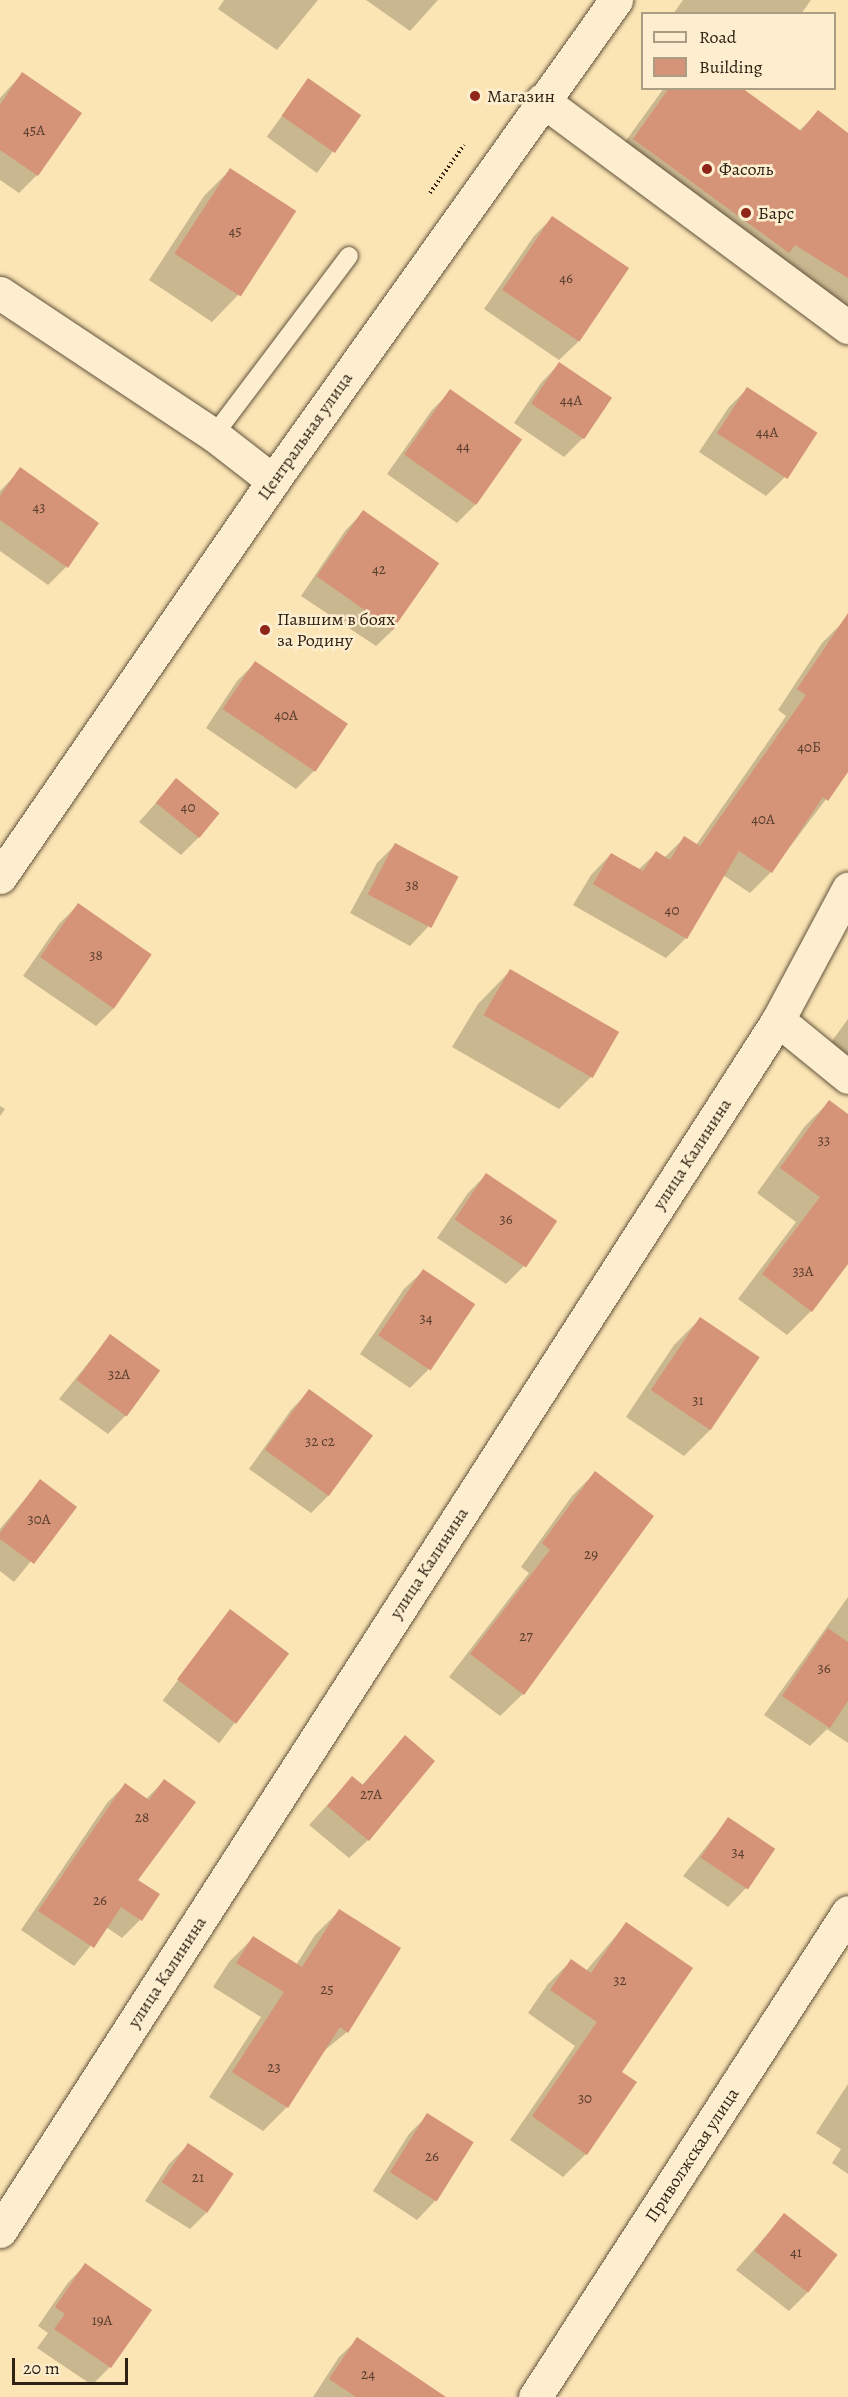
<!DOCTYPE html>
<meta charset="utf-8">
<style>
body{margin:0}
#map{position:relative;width:848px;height:2397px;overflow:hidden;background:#fce5b5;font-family:Alegreya,serif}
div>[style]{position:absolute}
.shadow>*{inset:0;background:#0003;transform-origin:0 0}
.building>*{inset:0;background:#d59378;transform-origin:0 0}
.path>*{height:4px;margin-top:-2px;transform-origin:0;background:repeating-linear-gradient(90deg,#2f2214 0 1.5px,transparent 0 4.5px)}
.roads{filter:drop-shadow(0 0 2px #62533c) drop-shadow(0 0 2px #62533c)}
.service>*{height:18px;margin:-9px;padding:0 9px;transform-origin:9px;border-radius:9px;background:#fdeecf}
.minor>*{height:33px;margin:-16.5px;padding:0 16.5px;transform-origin:16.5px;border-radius:16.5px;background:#fdeecf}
.tertiary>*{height:33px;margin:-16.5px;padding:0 16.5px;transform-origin:16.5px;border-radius:16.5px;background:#fdeecf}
.dots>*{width:16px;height:16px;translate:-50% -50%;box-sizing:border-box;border:3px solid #fdeecf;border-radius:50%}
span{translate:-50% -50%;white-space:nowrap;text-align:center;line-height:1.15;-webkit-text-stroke:5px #fdeecf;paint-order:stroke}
.number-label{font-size:15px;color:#583e2d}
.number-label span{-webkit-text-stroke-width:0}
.poi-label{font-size:18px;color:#2f2214}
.left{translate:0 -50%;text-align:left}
.street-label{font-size:18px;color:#2f2214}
.legend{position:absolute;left:641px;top:12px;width:195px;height:78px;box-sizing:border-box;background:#fdeecf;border:2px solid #ab9c84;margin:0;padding:8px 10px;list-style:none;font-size:18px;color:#2f2214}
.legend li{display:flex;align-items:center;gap:12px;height:30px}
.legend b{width:30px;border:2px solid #ab9c84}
.scale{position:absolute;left:12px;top:2358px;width:116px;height:27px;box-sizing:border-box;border:3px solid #2f2214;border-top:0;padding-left:8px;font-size:18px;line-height:21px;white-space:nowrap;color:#2f2214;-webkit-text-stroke:4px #fdeecf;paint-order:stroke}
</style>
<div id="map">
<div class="shadow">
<i style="clip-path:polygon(224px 0,318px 0,277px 50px,218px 9px)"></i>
<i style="clip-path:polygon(366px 0,438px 0,410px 31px)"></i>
<i style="clip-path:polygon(683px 0,811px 0,801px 14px,673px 14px)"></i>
<i style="clip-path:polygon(22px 74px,37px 175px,19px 193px,0 180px,0 98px)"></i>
<i style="left:308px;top:80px;width:62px;height:70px;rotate:36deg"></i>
<i style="clip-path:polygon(664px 88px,739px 88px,799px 131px,818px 112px,848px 134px,848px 311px,609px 164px)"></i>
<i style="clip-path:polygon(230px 170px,238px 295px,212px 322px,149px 280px,204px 196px)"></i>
<i style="clip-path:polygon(552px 218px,578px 342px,559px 360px,484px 309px,534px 236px)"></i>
<i style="clip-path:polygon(559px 364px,609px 398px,583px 438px,564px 457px,514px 423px,541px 383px)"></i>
<i style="clip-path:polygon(748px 388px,815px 433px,784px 478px,766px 496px,699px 452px,729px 407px)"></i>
<i style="clip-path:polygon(451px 391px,475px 505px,457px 523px,387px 474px,432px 410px)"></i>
<i style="clip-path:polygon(21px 469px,66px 567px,48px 585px,0 551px,0 491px)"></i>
<i style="clip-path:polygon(363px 512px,395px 628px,376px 646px,301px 596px,345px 531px)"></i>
<i style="clip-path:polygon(843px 622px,848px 626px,848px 770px,771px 872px,750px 893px,723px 875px,686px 938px,666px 958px,573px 905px,591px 875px,611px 854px,638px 870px,656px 853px,664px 858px,684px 838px,696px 845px,786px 716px,778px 710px,822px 643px)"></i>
<i style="clip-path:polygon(255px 663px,346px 724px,315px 770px,296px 789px,206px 728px,237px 681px)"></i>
<i style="clip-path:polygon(176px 780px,199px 837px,181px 855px,139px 822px)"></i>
<i style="clip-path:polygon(395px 845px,428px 927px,410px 946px,350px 913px,377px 863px)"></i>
<i style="clip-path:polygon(78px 905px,114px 1008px,96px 1026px,23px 976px,59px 924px)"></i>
<i style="clip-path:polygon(510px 971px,591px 1077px,559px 1109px,452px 1047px,478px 1004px)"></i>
<i style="clip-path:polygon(848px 1019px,848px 1082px,818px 1060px)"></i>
<i style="clip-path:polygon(829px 1102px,848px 1115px,848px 1225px,811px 1311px,787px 1335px,738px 1299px,796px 1222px,757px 1193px,805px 1126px)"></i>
<i style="clip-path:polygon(0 1106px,5px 1109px,0 1116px)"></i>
<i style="clip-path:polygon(486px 1175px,524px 1266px,506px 1284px,437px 1238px,468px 1193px)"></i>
<i style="clip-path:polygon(423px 1271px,428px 1370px,410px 1388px,360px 1354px,404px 1289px)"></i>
<i style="clip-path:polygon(700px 1319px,710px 1430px,684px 1456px,626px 1417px,674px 1345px)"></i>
<i style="clip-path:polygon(110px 1336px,126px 1415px,108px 1434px,59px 1399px)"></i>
<i style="clip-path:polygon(309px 1391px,329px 1495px,311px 1513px,249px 1469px,291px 1410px)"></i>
<i style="clip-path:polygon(595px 1473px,523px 1694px,500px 1716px,449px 1677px,529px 1573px,521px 1567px,572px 1496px)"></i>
<i style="clip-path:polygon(40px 1481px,75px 1507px,14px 1582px,0 1571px,0 1529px)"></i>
<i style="clip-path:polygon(848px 1597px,848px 1743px,827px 1729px,810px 1746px,764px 1715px)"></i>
<i style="left:230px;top:1611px;width:71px;height:112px;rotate:37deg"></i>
<i style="clip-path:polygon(405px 1737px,368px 1840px,349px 1858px,309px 1825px,352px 1778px,362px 1785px)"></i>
<i style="clip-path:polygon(164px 1781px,136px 1880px,140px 1920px,122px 1938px,106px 1927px,74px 1966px,21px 1930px,107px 1803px,125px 1785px,146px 1799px)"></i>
<i style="clip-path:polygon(728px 1819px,746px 1888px,728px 1907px,683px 1876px)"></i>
<i style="clip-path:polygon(339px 1911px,347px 2032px,320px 2054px,287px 2107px,263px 2131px,209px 2097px,261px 2017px,213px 1987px,229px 1962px,253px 1938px,296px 1965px,315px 1935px)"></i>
<i style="clip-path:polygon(626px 1924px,586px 2154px,563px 2177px,510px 2140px,575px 2046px,528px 2013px,548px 1984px,571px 1961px,586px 1971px)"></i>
<i style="clip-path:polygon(848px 2084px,848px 2174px,832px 2163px,841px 2149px,816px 2133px)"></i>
<i style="clip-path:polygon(428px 2115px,435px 2201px,417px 2220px,373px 2191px,409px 2134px)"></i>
<i style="clip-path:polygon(188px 2145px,208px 2211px,190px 2229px,145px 2201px,169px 2164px)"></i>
<i style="clip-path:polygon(784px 2215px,807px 2293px,789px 2311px,736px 2270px)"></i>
<i style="clip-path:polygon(85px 2265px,110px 2367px,92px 2385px,37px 2348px,48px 2333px,38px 2326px,67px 2284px)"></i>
<i style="clip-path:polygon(358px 2339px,431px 2397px,313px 2397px,339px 2357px)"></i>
</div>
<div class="building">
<i style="clip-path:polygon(22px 72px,82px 113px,38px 176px,0 150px,0 105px)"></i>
<i style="left:308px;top:78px;width:65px;height:46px;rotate:35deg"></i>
<i style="clip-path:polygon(669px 88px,742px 88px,801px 131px,818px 110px,848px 133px,848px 278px,795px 245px,789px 253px,633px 139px)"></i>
<i style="left:230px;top:168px;width:79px;height:102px;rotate:33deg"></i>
<i style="left:552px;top:216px;width:93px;height:89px;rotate:34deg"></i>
<i style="left:559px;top:362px;width:64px;height:50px;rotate:34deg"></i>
<i style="left:747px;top:387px;width:84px;height:55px;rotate:33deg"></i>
<i style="left:450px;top:389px;width:88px;height:80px;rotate:35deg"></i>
<i style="clip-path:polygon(20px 467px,99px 523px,68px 568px,0 520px,0 496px)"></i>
<i style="left:363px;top:510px;width:93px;height:81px;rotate:35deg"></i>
<i style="clip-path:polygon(848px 613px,848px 772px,828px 801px,823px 797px,772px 873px,739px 851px,687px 939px,593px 884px,611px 853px,643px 871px,656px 851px,670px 860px,684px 836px,700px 846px,806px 695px,797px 689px)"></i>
<i style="left:255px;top:661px;width:112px;height:58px;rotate:34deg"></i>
<i style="left:176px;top:778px;width:56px;height:32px;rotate:39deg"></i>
<i style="left:395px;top:843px;width:72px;height:58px;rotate:28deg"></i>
<i style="left:78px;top:903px;width:90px;height:66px;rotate:35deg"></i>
<i style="left:510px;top:969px;width:126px;height:53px;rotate:30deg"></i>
<i style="clip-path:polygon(829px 1100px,848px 1114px,848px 1264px,812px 1312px,762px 1274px,820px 1197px,780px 1168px)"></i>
<i style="left:486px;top:1173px;width:86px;height:56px;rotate:34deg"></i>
<i style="left:423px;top:1269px;width:63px;height:80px;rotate:34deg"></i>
<i style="left:700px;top:1317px;width:72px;height:88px;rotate:34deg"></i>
<i style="left:110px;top:1334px;width:62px;height:57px;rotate:36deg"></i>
<i style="left:309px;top:1389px;width:79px;height:75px;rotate:36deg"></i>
<i style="clip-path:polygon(595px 1471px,654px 1516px,524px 1695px,470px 1654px,550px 1550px,542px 1543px)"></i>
<i style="clip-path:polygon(40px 1479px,77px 1507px,34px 1564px,0 1539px,0 1533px)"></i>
<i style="left:230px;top:1609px;width:74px;height:88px;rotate:37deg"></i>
<i style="clip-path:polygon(828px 1628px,848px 1642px,848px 1701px,830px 1728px,782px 1696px)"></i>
<i style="clip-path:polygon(405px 1735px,435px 1761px,369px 1841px,327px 1806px,352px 1776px,363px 1785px)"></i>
<i style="clip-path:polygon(164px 1779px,196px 1802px,138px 1880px,160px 1894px,142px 1921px,121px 1907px,94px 1948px,38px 1911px,125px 1783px,149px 1800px)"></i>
<i style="left:728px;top:1817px;width:57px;height:49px;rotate:34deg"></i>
<i style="clip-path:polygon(339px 1909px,401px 1948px,348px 2033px,340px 2027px,288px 2108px,232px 2072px,284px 1992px,236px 1963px,253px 1936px,302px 1967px)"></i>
<i style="clip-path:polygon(626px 1922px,693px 1968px,622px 2072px,637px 2082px,587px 2155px,532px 2116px,597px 2022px,550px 1990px,571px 1959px,591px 1973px)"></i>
<i style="left:427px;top:2113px;width:55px;height:70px;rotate:32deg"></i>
<i style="left:188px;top:2143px;width:55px;height:47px;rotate:34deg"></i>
<i style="left:784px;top:2213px;width:68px;height:48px;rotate:38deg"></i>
<i style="clip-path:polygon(85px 2263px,152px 2310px,111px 2368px,54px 2329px,65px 2314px,55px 2307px)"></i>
<i style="clip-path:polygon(357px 2337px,446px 2397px,356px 2397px,329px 2379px)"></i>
</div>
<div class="path">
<i style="left:430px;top:193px;width:59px;rotate:-54.7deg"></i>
</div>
<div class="roads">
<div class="service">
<i style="left:214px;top:435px;width:224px;rotate:-53deg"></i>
</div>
<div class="minor">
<i style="left:542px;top:100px;width:381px;rotate:36.6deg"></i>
<i style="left:0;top:293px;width:257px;rotate:33.6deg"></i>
<i style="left:214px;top:435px;width:75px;rotate:37.9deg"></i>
<i style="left:778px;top:1020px;width:90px;rotate:39.2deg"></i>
<i style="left:0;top:2231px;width:1439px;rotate:-57.28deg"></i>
<i style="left:778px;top:1020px;width:149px;rotate:-61.9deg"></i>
<i style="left:535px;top:2397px;width:577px;rotate:-57.16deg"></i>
</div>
<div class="tertiary">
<i style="left:0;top:877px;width:481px;rotate:-55.4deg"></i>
<i style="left:273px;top:481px;width:591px;rotate:-54.51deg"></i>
</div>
</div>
<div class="dots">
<i style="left:475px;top:96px;background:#8f2418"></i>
<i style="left:707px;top:169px;background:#8f2418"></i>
<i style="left:746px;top:213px;background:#8f2418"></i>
<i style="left:265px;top:630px;background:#8f2418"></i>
</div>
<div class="number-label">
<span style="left:34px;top:131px">45А</span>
<span style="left:235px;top:232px">45</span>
<span style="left:566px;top:279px">46</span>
<span style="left:571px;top:401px">44А</span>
<span style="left:767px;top:433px">44А</span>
<span style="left:463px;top:447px">44</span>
<span style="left:39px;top:508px">43</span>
<span style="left:379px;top:570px">42</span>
<span style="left:286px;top:716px">40А</span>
<span style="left:809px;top:748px">40Б</span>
<span style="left:188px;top:808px">40</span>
<span style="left:763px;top:820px">40А</span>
<span style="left:412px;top:886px">38</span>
<span style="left:672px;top:911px">40</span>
<span style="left:96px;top:956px">38</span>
<span style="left:824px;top:1141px">33</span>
<span style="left:506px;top:1220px">36</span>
<span style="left:803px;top:1272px">33А</span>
<span style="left:426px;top:1319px">34</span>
<span style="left:119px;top:1375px">32А</span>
<span style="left:698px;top:1401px">31</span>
<span style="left:320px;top:1442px">32 с2</span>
<span style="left:39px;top:1520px">30А</span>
<span style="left:591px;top:1555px">29</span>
<span style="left:526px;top:1637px">27</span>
<span style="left:824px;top:1669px">36</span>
<span style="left:371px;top:1795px">27А</span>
<span style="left:142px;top:1818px">28</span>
<span style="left:738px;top:1853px">34</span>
<span style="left:100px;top:1901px">26</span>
<span style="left:620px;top:1981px">32</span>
<span style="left:327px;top:1990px">25</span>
<span style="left:274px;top:2068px">23</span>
<span style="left:585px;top:2099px">30</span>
<span style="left:432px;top:2157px">26</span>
<span style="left:198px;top:2178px">21</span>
<span style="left:796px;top:2253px">41</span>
<span style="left:102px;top:2321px">19А</span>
<span style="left:368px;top:2375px">24</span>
</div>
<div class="poi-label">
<span class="left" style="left:487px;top:96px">Магазин</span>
<span class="left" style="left:719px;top:169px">Фасоль</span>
<span class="left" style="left:758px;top:213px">Барс</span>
<span class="left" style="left:277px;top:630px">Павшим в боях<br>за Родину</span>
</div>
<div class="street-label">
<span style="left:305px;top:436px;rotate:-55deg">Центральная улица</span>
<span style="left:692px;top:1154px;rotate:-57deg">улица Калинина</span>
<span style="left:429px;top:1563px;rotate:-57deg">улица Калинина</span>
<span style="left:167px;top:1972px;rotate:-57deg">улица Калинина</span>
<span style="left:692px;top:2155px;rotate:-57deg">Приволжская улица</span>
</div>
<ul class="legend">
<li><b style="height:8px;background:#fdeecf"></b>Road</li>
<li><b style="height:16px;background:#d59378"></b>Building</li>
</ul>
<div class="scale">20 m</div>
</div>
